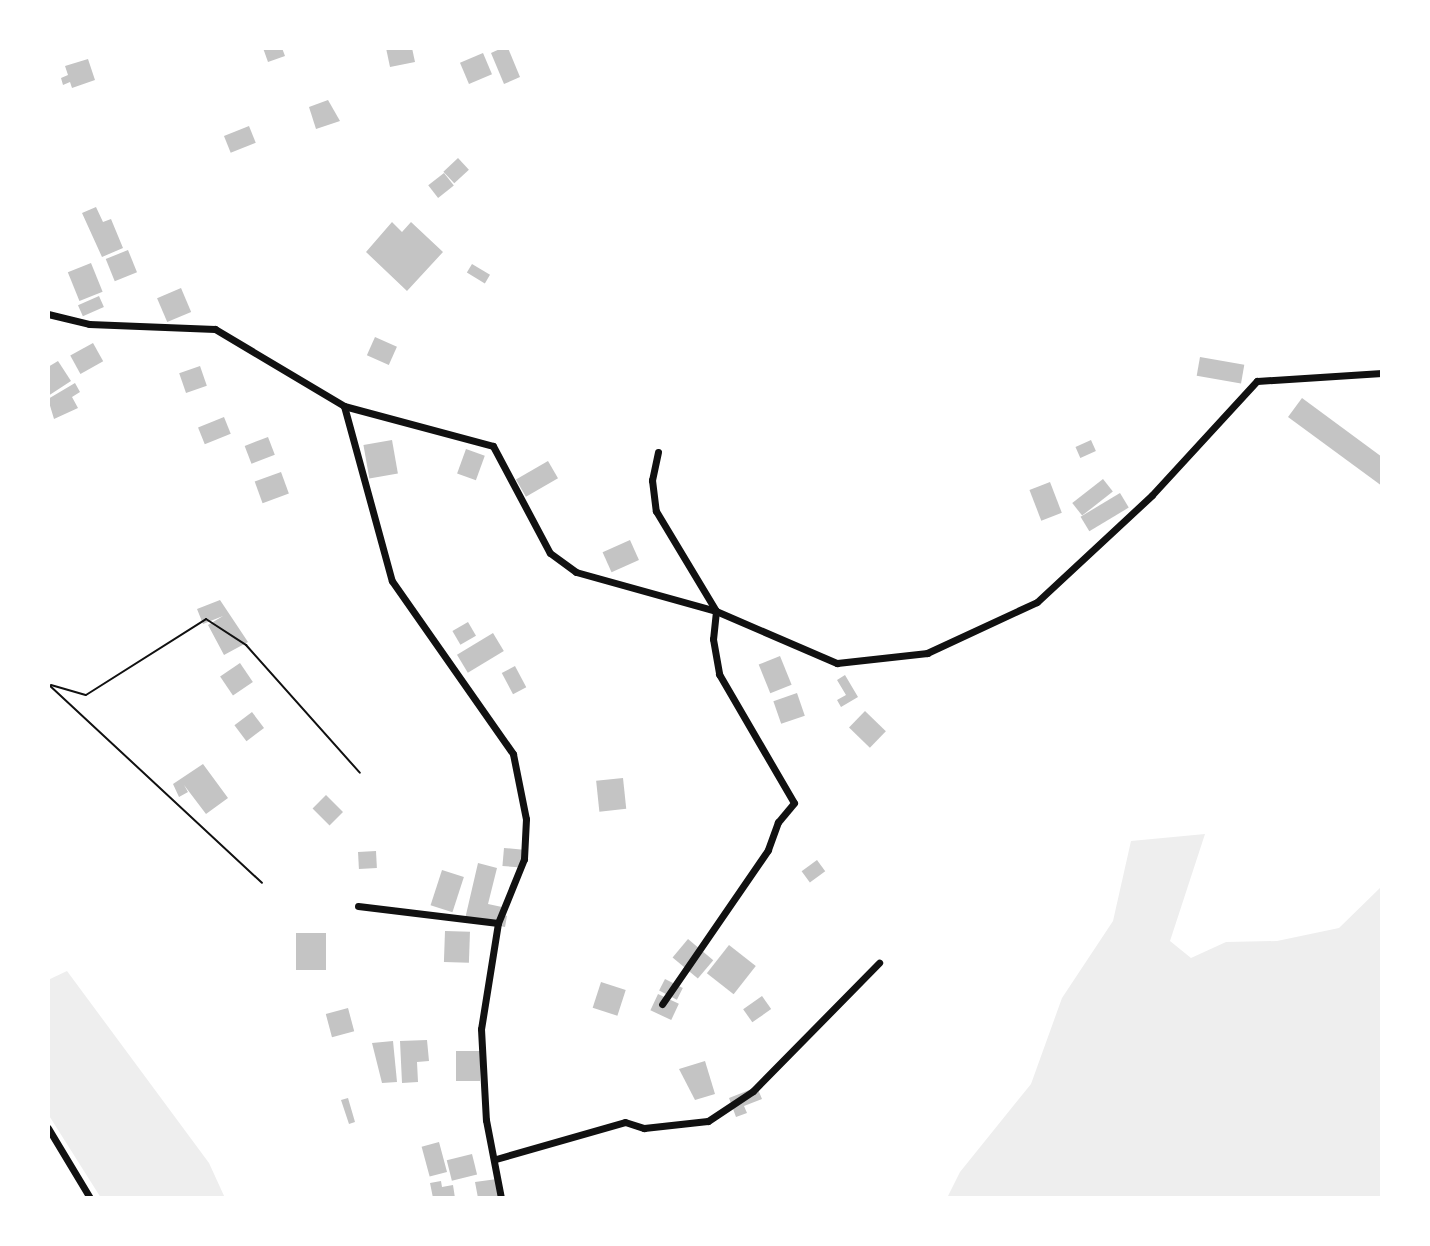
<!DOCTYPE html>
<style>
body{margin:0}
#map{position:relative;width:1430px;height:1246px;overflow:hidden;background:#fff;font-family:Helvetica,sans-serif}
div>[style]{position:absolute}
.green>*{inset:0;background:#eee}
.building>*{inset:0;background:#c4c4c4;transform-origin:0 0}
.path>*{height:2px;margin:-1px;padding:0 1px;transform-origin:1px;border-radius:1px;background:#111}
.minor>*{height:7px;margin:-3.5px;padding:0 3.5px;transform-origin:3.5px;border-radius:3.5px;background:#111}
span{translate:-50% -50%;white-space:nowrap;text-align:center;line-height:1.15;-webkit-text-stroke:7px #fff;paint-order:stroke}
.frame{position:absolute;inset:0;border:50px solid #fff;pointer-events:none}
</style>
<div id="map">
<div class="green">
<i style="clip-path:polygon(1205px 834px,1170px 941px,1191px 958px,1226px 942px,1277px 941px,1339px 928px,1382px 886px,1382px 1198px,947px 1198px,960px 1172px,1031px 1084px,1062px 998px,1113px 921px,1131px 841px)"></i>
<i style="clip-path:polygon(67px 971px,209px 1163px,225px 1198px,101px 1198px,48px 1114px,48px 980px)"></i>
</div>
<div class="building">
<i style="clip-path:polygon(263px 48px,282px 48px,285px 56px,268px 62px)"></i>
<i style="clip-path:polygon(386px 48px,412px 48px,415px 62px,390px 67px)"></i>
<i style="clip-path:polygon(502px 48px,508px 48px,520px 77px,504px 84px,491px 53px)"></i>
<i style="left:483px;top:53px;width:23px;height:25px;rotate:67deg"></i>
<i style="clip-path:polygon(88px 59px,95px 80px,72px 88px,70px 82px,63px 85px,61px 78px,68px 75px,65px 66px)"></i>
<i style="clip-path:polygon(328px 100px,340px 121px,316px 129px,309px 107px)"></i>
<i style="left:249px;top:126px;width:18px;height:27px;rotate:68deg"></i>
<i style="left:458px;top:158px;width:16px;height:20px;rotate:47deg"></i>
<i style="left:444px;top:173px;width:16px;height:20px;rotate:52deg"></i>
<i style="clip-path:polygon(96px 207px,103px 222px,111px 219px,123px 248px,102px 257px,82px 213px)"></i>
<i style="clip-path:polygon(392px 222px,402px 232px,411px 222px,443px 252px,407px 291px,366px 252px)"></i>
<i style="left:128px;top:250px;width:24px;height:24px;rotate:68deg"></i>
<i style="left:91px;top:263px;width:31px;height:25px;rotate:68deg"></i>
<i style="left:472px;top:264px;width:21px;height:10px;rotate:31deg"></i>
<i style="left:181px;top:288px;width:26px;height:26px;rotate:67deg"></i>
<i style="left:99px;top:296px;width:12px;height:23px;rotate:66deg"></i>
<i style="left:375px;top:337px;width:24px;height:20px;rotate:24deg"></i>
<i style="left:93px;top:343px;width:21px;height:26px;rotate:61deg"></i>
<i style="left:1200px;top:357px;width:45px;height:19px;rotate:10deg"></i>
<i style="clip-path:polygon(58px 361px,71px 381px,48px 396px,48px 367px)"></i>
<i style="left:200px;top:366px;width:21px;height:22px;rotate:71deg"></i>
<i style="clip-path:polygon(75px 383px,80px 392px,72px 397px,78px 408px,54px 419px,48px 399px)"></i>
<i style="clip-path:polygon(1302px 398px,1382px 457px,1382px 486px,1288px 417px)"></i>
<i style="left:224px;top:417px;width:18px;height:28px;rotate:68deg"></i>
<i style="left:268px;top:437px;width:19px;height:25px;rotate:69deg"></i>
<i style="left:392px;top:440px;width:34px;height:29px;rotate:80deg"></i>
<i style="left:1091px;top:440px;width:12px;height:17px;rotate:66deg"></i>
<i style="left:466px;top:449px;width:20px;height:26px;rotate:20deg"></i>
<i style="left:548px;top:461px;width:20px;height:37px;rotate:60deg"></i>
<i style="left:281px;top:472px;width:23px;height:28px;rotate:70deg"></i>
<i style="left:1103px;top:479px;width:16px;height:39px;rotate:52deg"></i>
<i style="left:1050px;top:482px;width:33px;height:22px;rotate:69deg"></i>
<i style="left:1120px;top:493px;width:17px;height:46px;rotate:59deg"></i>
<i style="left:630px;top:540px;width:22px;height:30px;rotate:66deg"></i>
<i style="clip-path:polygon(220px 600px,248px 642px,224px 655px,208px 625px,223px 616px,203px 624px,197px 609px)"></i>
<i style="left:468px;top:622px;width:16px;height:18px;rotate:60deg"></i>
<i style="left:493px;top:633px;width:21px;height:42px;rotate:59deg"></i>
<i style="left:780px;top:656px;width:31px;height:23px;rotate:68deg"></i>
<i style="left:240px;top:663px;width:23px;height:24px;rotate:56deg"></i>
<i style="left:515px;top:666px;width:24px;height:15px;rotate:62deg"></i>
<i style="clip-path:polygon(845px 675px,858px 697px,841px 707px,837px 700px,846px 695px,837px 680px)"></i>
<i style="left:797px;top:693px;width:24px;height:25px;rotate:71deg"></i>
<i style="left:865px;top:711px;width:29px;height:23px;rotate:44deg"></i>
<i style="left:252px;top:712px;width:20px;height:22px;rotate:53deg"></i>
<i style="clip-path:polygon(203px 764px,228px 798px,206px 814px,184px 785px,188px 792px,179px 797px,173px 784px)"></i>
<i style="left:623px;top:778px;width:31px;height:27px;rotate:84deg"></i>
<i style="left:326px;top:795px;width:24px;height:19px;rotate:45deg"></i>
<i style="left:504px;top:848px;width:22px;height:18px;rotate:5deg"></i>
<i style="left:376px;top:851px;width:17px;height:18px;rotate:87deg"></i>
<i style="left:817px;top:860px;width:14px;height:19px;rotate:54deg"></i>
<i style="clip-path:polygon(478px 863px,497px 868px,488px 904px,502px 907px,500px 914px,507px 916px,505px 927px,465px 919px)"></i>
<i style="left:442px;top:870px;width:23px;height:37px;rotate:18deg"></i>
<i style="left:445px;top:931px;width:25px;height:31px;rotate:2deg"></i>
<i style="left:296px;top:933px;width:30px;height:37px"></i>
<i style="left:688px;top:939px;width:33px;height:24px;rotate:40deg"></i>
<i style="left:729px;top:945px;width:34px;height:36px;rotate:38deg"></i>
<i style="left:665px;top:979px;width:20px;height:13px;rotate:27deg"></i>
<i style="left:601px;top:982px;width:26px;height:27px;rotate:18deg"></i>
<i style="left:658px;top:994px;width:23px;height:18px;rotate:25deg"></i>
<i style="left:762px;top:996px;width:16px;height:23px;rotate:55deg"></i>
<i style="left:348px;top:1008px;width:24px;height:23px;rotate:75deg"></i>
<i style="clip-path:polygon(427px 1040px,429px 1061px,417px 1062px,418px 1082px,402px 1083px,400px 1041px)"></i>
<i style="clip-path:polygon(393px 1041px,397px 1082px,382px 1083px,372px 1043px)"></i>
<i style="left:456px;top:1051px;width:24px;height:30px"></i>
<i style="clip-path:polygon(705px 1061px,715px 1094px,695px 1100px,679px 1069px)"></i>
<i style="clip-path:polygon(757px 1087px,762px 1099px,744px 1106px,747px 1113px,736px 1117px,729px 1098px)"></i>
<i style="clip-path:polygon(348px 1098px,355px 1122px,349px 1124px,341px 1100px)"></i>
<i style="left:439px;top:1142px;width:31px;height:18px;rotate:75deg"></i>
<i style="left:472px;top:1154px;width:21px;height:26px;rotate:76deg"></i>
<i style="clip-path:polygon(497px 1179px,500px 1198px,478px 1198px,475px 1182px)"></i>
<i style="clip-path:polygon(441px 1181px,442px 1187px,453px 1185px,455px 1198px,433px 1198px,430px 1183px)"></i>
</div>
<div class="path">
<i style="left:48px;top:684px;width:292px;rotate:42.9deg"></i>
<i style="left:51px;top:685px;width:36px;rotate:16deg"></i>
<i style="left:86px;top:695px;width:142px;rotate:-32.3deg"></i>
<i style="left:206px;top:619px;width:48px;rotate:33deg"></i>
<i style="left:246px;top:645px;width:171px;rotate:48.3deg"></i>
</div>
<div class="minor">
<i style="left:48px;top:314px;width:42px;rotate:13.7deg"></i>
<i style="left:89px;top:324px;width:126px;rotate:2.3deg"></i>
<i style="left:215px;top:329px;width:150px;rotate:30.8deg"></i>
<i style="left:344px;top:406px;width:154px;rotate:15deg"></i>
<i style="left:493px;top:446px;width:121px;rotate:62deg"></i>
<i style="left:550px;top:553px;width:32px;rotate:36deg"></i>
<i style="left:576px;top:572px;width:145px;rotate:15.6deg"></i>
<i style="left:716px;top:611px;width:132px;rotate:23.3deg"></i>
<i style="left:837px;top:663px;width:91px;rotate:-6.3deg"></i>
<i style="left:927px;top:653px;width:121px;rotate:-24.9deg"></i>
<i style="left:1037px;top:602px;width:157px;rotate:-42.9deg"></i>
<i style="left:1152px;top:495px;width:155px;rotate:-47.4deg"></i>
<i style="left:1257px;top:381px;width:125px;rotate:-3.7deg"></i>
<i style="left:344px;top:406px;width:181px;rotate:74.7deg"></i>
<i style="left:392px;top:581px;width:211px;rotate:55deg"></i>
<i style="left:513px;top:754px;width:66px;rotate:78.7deg"></i>
<i style="left:526px;top:819px;width:40px;rotate:92.9deg"></i>
<i style="left:524px;top:859px;width:69px;rotate:112.1deg"></i>
<i style="left:498px;top:923px;width:107px;rotate:99.1deg"></i>
<i style="left:481px;top:1029px;width:91px;rotate:86.9deg"></i>
<i style="left:486px;top:1120px;width:79px;rotate:79.1deg"></i>
<i style="left:658px;top:452px;width:29px;rotate:102deg"></i>
<i style="left:652px;top:480px;width:31px;rotate:83deg"></i>
<i style="left:656px;top:511px;width:117px;rotate:59deg"></i>
<i style="left:716px;top:611px;width:28px;rotate:96deg"></i>
<i style="left:713px;top:639px;width:36px;rotate:80deg"></i>
<i style="left:719px;top:674px;width:149px;rotate:59.8deg"></i>
<i style="left:794px;top:803px;width:25px;rotate:130deg"></i>
<i style="left:778px;top:822px;width:30px;rotate:110deg"></i>
<i style="left:768px;top:850px;width:187px;rotate:124.5deg"></i>
<i style="left:358px;top:906px;width:141px;rotate:6.9deg"></i>
<i style="left:48px;top:1128px;width:82px;rotate:59deg"></i>
<i style="left:496px;top:1159px;width:134px;rotate:-16deg"></i>
<i style="left:625px;top:1122px;width:20px;rotate:18deg"></i>
<i style="left:644px;top:1128px;width:64px;rotate:-6.2deg"></i>
<i style="left:708px;top:1121px;width:54px;rotate:-33.7deg"></i>
<i style="left:753px;top:1091px;width:180px;rotate:-45.5deg"></i>
</div>
<div class="frame"></div>
</div>
